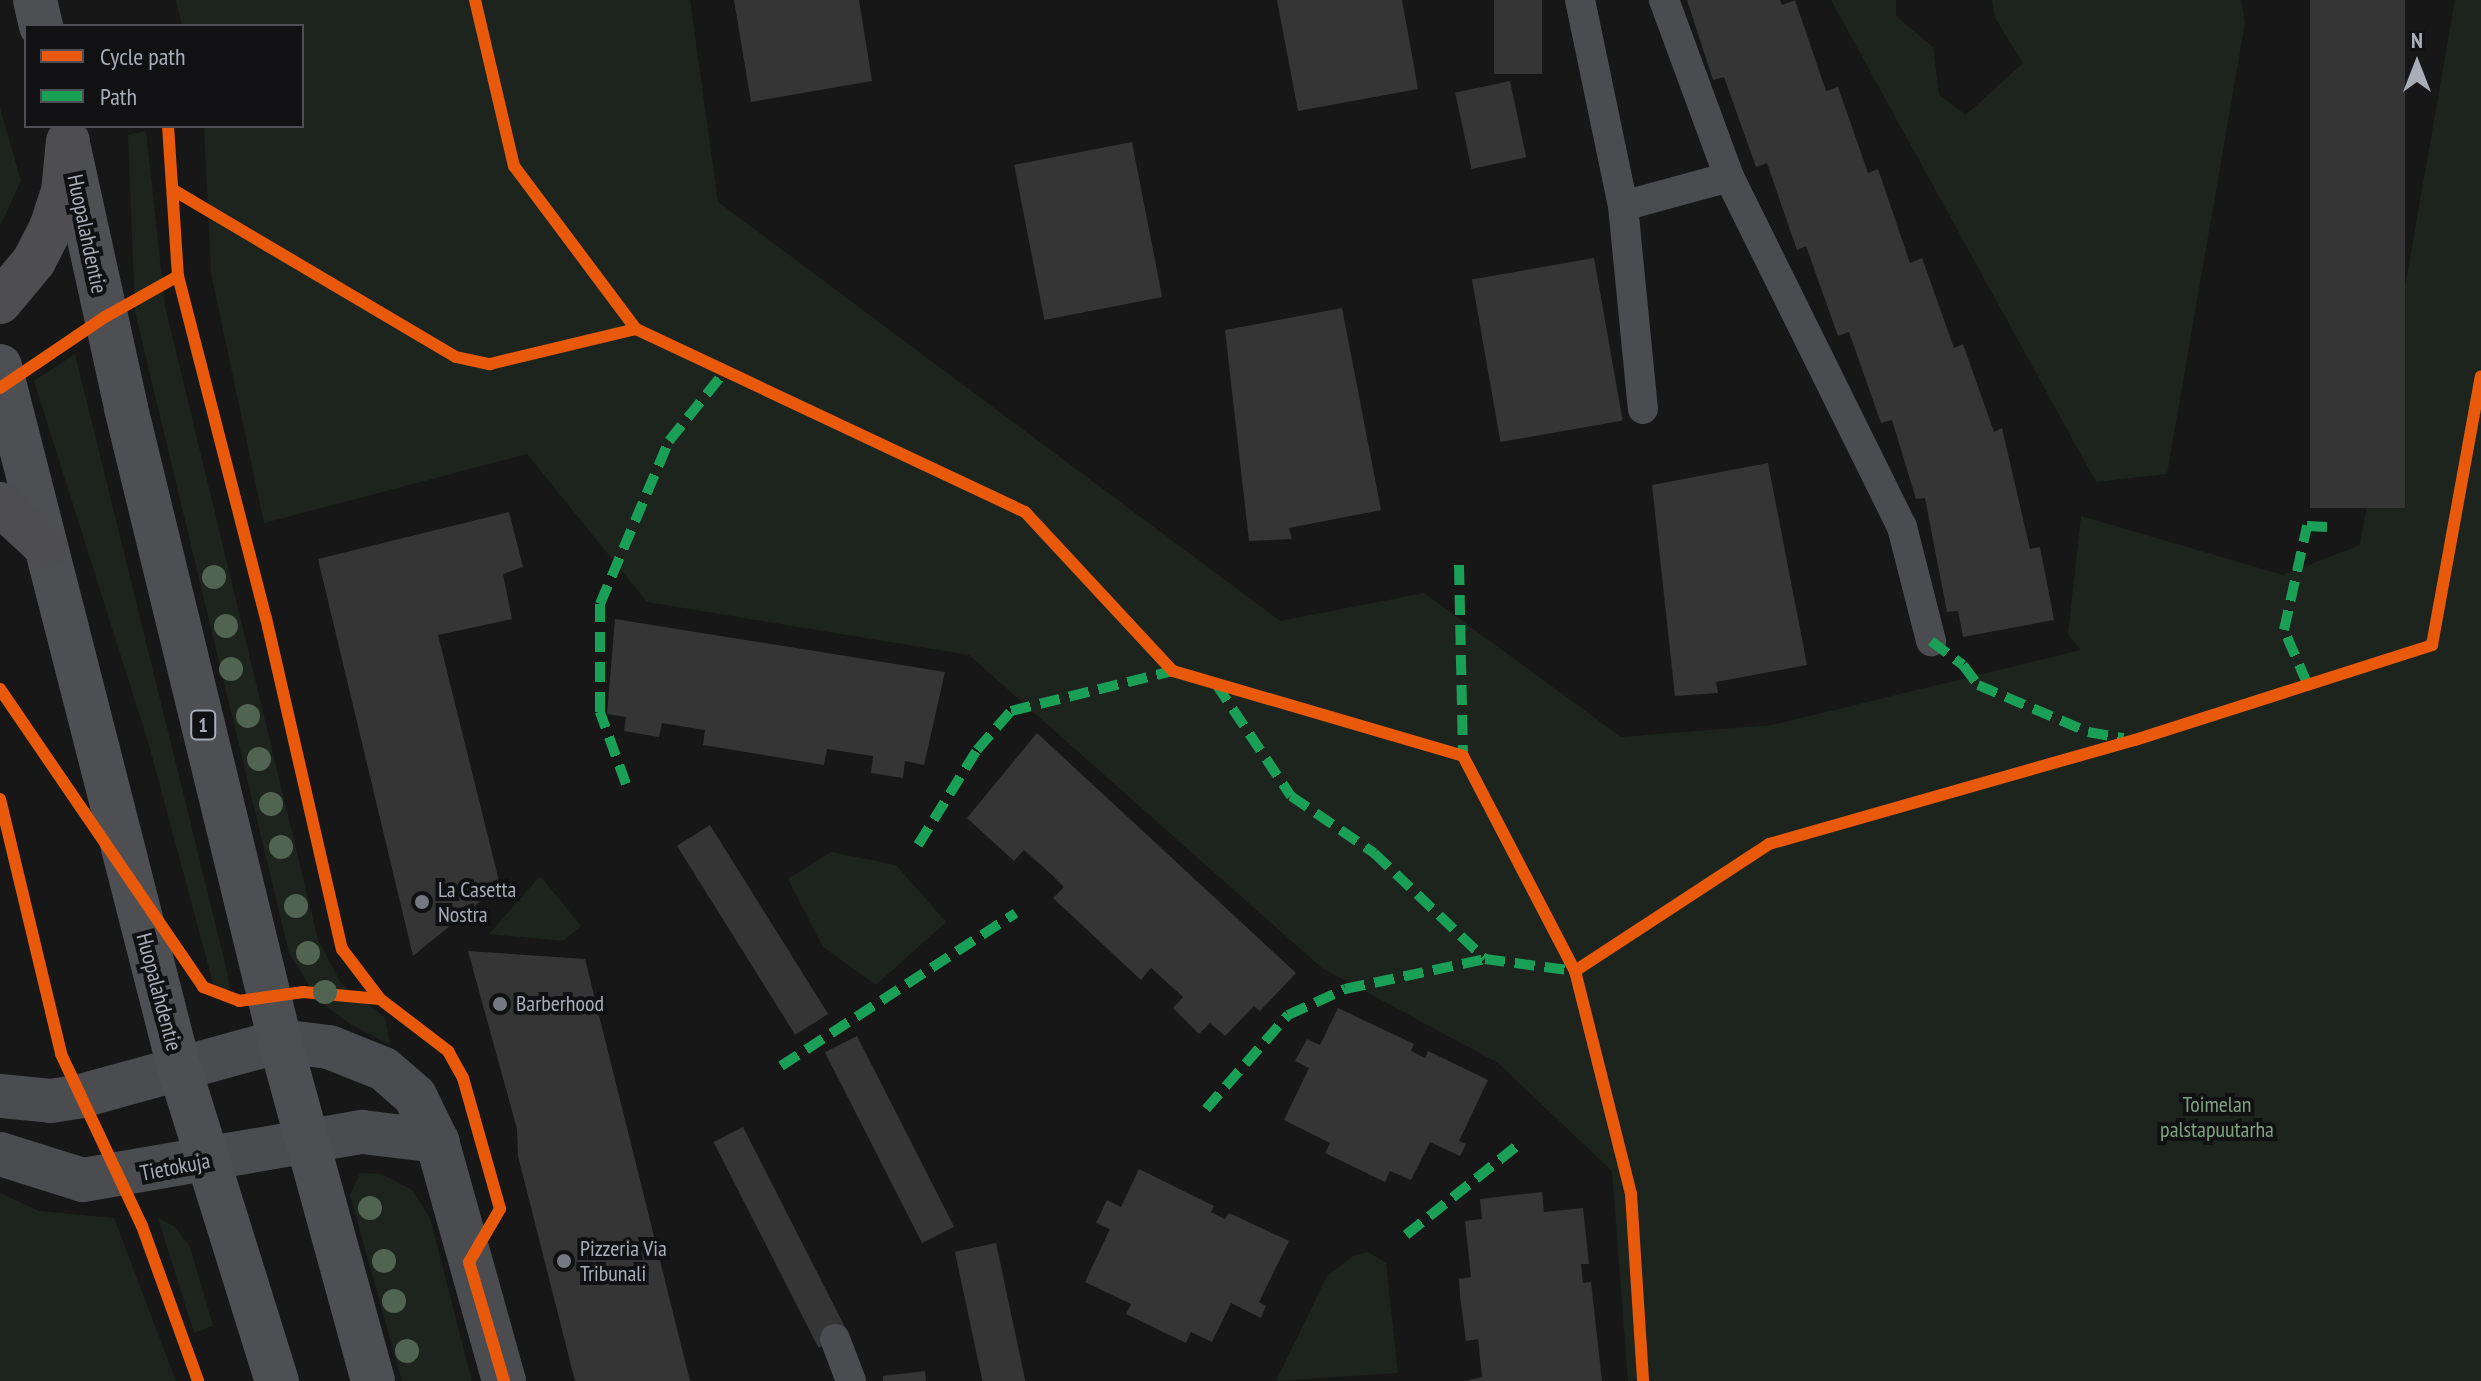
<!DOCTYPE html>
<style>
body{margin:0}
#map{position:relative;width:2481px;height:1381px;overflow:hidden;background:#171717;font-family:"PT Sans Narrow",sans-serif}
div>[style]{position:absolute}
.green>*{inset:0;background:#1d241e}
.building>*{inset:0;background:#353536;transform-origin:0 0}
.service>*{height:30px;margin:-15px;padding:0 15px;transform-origin:15px;border-radius:15px;background:#4b4c50}
.minor>*{height:44px;margin:-22px;padding:0 22px;transform-origin:22px;border-radius:22px;background:#4b4c50}
.primary>*{height:44px;margin:-22px;padding:0 22px;transform-origin:22px;border-radius:22px;background:#4d4f52}
.motorway>*{height:44px;margin:-22px;padding:0 22px;transform-origin:22px;border-radius:22px;background:#4e4e51}
.quiet>*{height:10px;margin-top:-5px;transform-origin:0;background:repeating-linear-gradient(90deg,#1a9f57 0 20px,transparent 0 30px)}
.cycleway>*{height:12px;margin:-6px;padding:0 6px;transform-origin:6px;border-radius:6px;background:#e8590c}
.trees>*{width:24px;height:24px;margin:-12px;border-radius:50%;background:#506451}
.dots>*{width:22px;height:22px;translate:-50% -50%;box-sizing:border-box;border:4px solid #111113;border-radius:50%}
span{translate:-50% -50%;white-space:nowrap;text-align:center;line-height:1.15;-webkit-text-stroke:8px #111113;paint-order:stroke}
.shield-label span{padding:2px 6px;background:#111113;border:2px solid;border-radius:6px;-webkit-text-stroke-width:0}
.shield-label{font-size:20px;color:#a8adb8;font-weight:700}
.street-label{font-size:22px;color:#a8adb8}
.poi-label{font-size:22px;color:#a8adb8}
.left{translate:0 -50%;text-align:left}
.park-label{font-size:22px;color:#7fa381}
.legend{position:absolute;left:24px;top:24px;width:280px;height:104px;box-sizing:border-box;background:#111113;border:2px solid #4d4f55;margin:0;padding:10px 14px;list-style:none;font-size:24px;color:#a8adb8}
.legend li{display:flex;align-items:center;gap:16px;height:40px}
.legend b{width:40px;border:2px solid #4d4f55}
.north{position:absolute;left:2377px;top:24px;width:80px;height:80px;-webkit-text-stroke:6px #111113;paint-order:stroke;rotate:0deg;font-size:22px;font-weight:700;line-height:32px;text-align:center;color:#a8adb8}
.north::after{content:'';display:block;margin:auto;width:28px;height:36px;background:#a8adb8;clip-path:polygon(50% 0,100% 100%,50% 72%,0 100%)}
</style>
<div id="map">
<div class="green">
<i style="clip-path:polygon(176px 0,690px 0,718px 202px,1280px 621px,1424px 593px,1621px 737px,1773px 725px,2081px 650px,2068px 634px,2081px 516px,2283px 575px,2360px 545px,2455px 0,2481px 0,2481px 1381px,1628px 1381px,1612px 1171px,1498px 1063px,1322px 968px,969px 655px,647px 602px,527px 454px,264px 523px,211px 273px,204px 126px,302px 126px,302px 26px,182px 26px)"></i>
<i style="clip-path:polygon(1831px 0,1896px 0,1896px 16px,1933px 47px,1939px 95px,1966px 115px,2023px 63px,1995px 18px,1992px 0,2241px 0,2245px 23px,2167px 474px,2096px 482px)"></i>
<i style="clip-path:polygon(0 108px,21px 181px,0 226px)"></i>
<i style="clip-path:polygon(146px 131px,165px 306px,318px 940px,341px 983px,385px 1018px,390px 1045px,350px 1024px,318px 1000px,289px 953px,135px 312px,128px 135px)"></i>
<i style="clip-path:polygon(75px 354px,226px 967px,230px 988px,222px 994px,216px 994px,149px 745px,34px 381px)"></i>
<i style="clip-path:polygon(831px 852px,896px 865px,946px 922px,876px 985px,823px 947px,788px 879px)"></i>
<i style="clip-path:polygon(540px 876px,581px 926px,563px 941px,489px 934px)"></i>
<i style="clip-path:polygon(360px 1173px,382px 1174px,412px 1190px,430px 1218px,472px 1381px,402px 1381px,350px 1195px)"></i>
<i style="clip-path:polygon(0 1193px,39px 1211px,114px 1218px,176px 1381px,0 1381px)"></i>
<i style="clip-path:polygon(158px 1218px,174px 1226px,190px 1247px,213px 1326px,194px 1333px)"></i>
<i style="clip-path:polygon(1368px 1252px,1386px 1263px,1398px 1373px,1276px 1381px,1327px 1276px,1353px 1256px)"></i>
</div>
<div class="building">
<i style="clip-path:polygon(734px 0,859px 0,872px 81px,751px 102px)"></i>
<i style="clip-path:polygon(1277px 0,1402px 0,1418px 89px,1298px 111px)"></i>
<i style="left:1494px;top:0;width:48px;height:74px"></i>
<i style="clip-path:polygon(1687px 0,1780px 0,1782px 5px,1795px 0,1826px 91px,1838px 87px,1868px 173px,1878px 169px,1910px 263px,1922px 258px,1954px 348px,1963px 344px,1994px 432px,2002px 428px,2030px 549px,2040px 547px,2054px 620px,1963px 637px,1958px 611px,1947px 612px,1925px 498px,1916px 499px,1892px 420px,1881px 423px,1849px 332px,1838px 336px,1806px 246px,1797px 250px,1767px 163px,1756px 167px,1724px 77px,1713px 80px)"></i>
<i style="left:2310px;top:0;width:95px;height:508px"></i>
<i style="left:1510px;top:81px;width:78px;height:56px;rotate:78deg"></i>
<i style="left:1132px;top:142px;width:158px;height:120px;rotate:79deg"></i>
<i style="left:1594px;top:258px;width:165px;height:124px;rotate:80deg"></i>
<i style="clip-path:polygon(1342px 308px,1381px 510px,1289px 528px,1292px 539px,1249px 541px,1225px 330px)"></i>
<i style="clip-path:polygon(1768px 463px,1807px 665px,1716px 682px,1718px 693px,1675px 696px,1652px 485px)"></i>
<i style="clip-path:polygon(509px 512px,523px 567px,503px 574px,512px 619px,438px 635px,500px 885px,413px 956px,318px 559px)"></i>
<i style="clip-path:polygon(615px 619px,945px 672px,924px 765px,905px 761px,903px 778px,871px 773px,873px 756px,827px 749px,824px 765px,703px 745px,705px 730px,662px 723px,659px 737px,624px 731px,626px 717px,607px 714px)"></i>
<i style="clip-path:polygon(1037px 733px,1296px 973px,1260px 1011px,1254px 1006px,1225px 1036px,1210px 1023px,1199px 1034px,1173px 1008px,1183px 997px,1160px 976px,1151px 968px,1141px 980px,1053px 898px,1064px 887px,1051px 874px,1024px 850px,1014px 861px,967px 818px)"></i>
<i style="left:710px;top:825px;width:223px;height:39px;rotate:58deg"></i>
<i style="clip-path:polygon(468px 951px,585px 959px,690px 1381px,575px 1381px,518px 1156px,517px 1129px)"></i>
<i style="clip-path:polygon(1338px 1008px,1414px 1044px,1411px 1051px,1425px 1058px,1428px 1051px,1488px 1080px,1459px 1141px,1466px 1144px,1460px 1156px,1430px 1142px,1411px 1180px,1390px 1171px,1385px 1182px,1325px 1153px,1330px 1143px,1284px 1120px,1309px 1068px,1295px 1061px,1307px 1039px,1320px 1045px)"></i>
<i style="left:857px;top:1036px;width:214px;height:36px;rotate:63deg"></i>
<i style="left:743px;top:1127px;width:231px;height:33px;rotate:63deg"></i>
<i style="clip-path:polygon(1139px 1169px,1214px 1206px,1211px 1212px,1225px 1219px,1229px 1213px,1289px 1241px,1259px 1302px,1266px 1306px,1261px 1318px,1231px 1303px,1212px 1342px,1191px 1332px,1186px 1343px,1126px 1314px,1131px 1304px,1085px 1282px,1110px 1229px,1096px 1223px,1107px 1200px,1121px 1207px)"></i>
<i style="clip-path:polygon(1542px 1192px,1544px 1212px,1583px 1208px,1589px 1264px,1581px 1264px,1583px 1283px,1591px 1282px,1602px 1381px,1465px 1381px,1482px 1377px,1478px 1339px,1466px 1341px,1460px 1296px,1459px 1279px,1471px 1277px,1465px 1221px,1482px 1219px,1480px 1199px)"></i>
<i style="left:996px;top:1243px;width:141px;height:42px;rotate:78deg"></i>
<i style="clip-path:polygon(925px 1371px,926px 1381px,883px 1381px,883px 1376px)"></i>
</div>
<div class="service">
<i style="left:1580px;top:0;width:210px;rotate:78.2deg"></i>
<i style="left:1623px;top:206px;width:204px;rotate:84.4deg"></i>
<i style="left:1664px;top:0;width:189px;rotate:69.8deg"></i>
<i style="left:1729px;top:177px;width:390px;rotate:63.7deg"></i>
<i style="left:1902px;top:527px;width:118px;rotate:75.7deg"></i>
<i style="left:1623px;top:206px;width:110px;rotate:-15.3deg"></i>
<i style="left:835px;top:1339px;width:45px;rotate:69.1deg"></i>
</div>
<div class="minor">
<i style="left:0;top:1096px;width:51px;rotate:5.6deg"></i>
<i style="left:51px;top:1101px;width:30px;rotate:-9deg"></i>
<i style="left:81px;top:1096px;width:206px;rotate:-15.4deg"></i>
<i style="left:280px;top:1041px;width:49px;rotate:7deg"></i>
<i style="left:329px;top:1047px;width:59px;rotate:21.8deg"></i>
<i style="left:384px;top:1069px;width:41px;rotate:41.1deg"></i>
<i style="left:415px;top:1096px;width:50px;rotate:63.9deg"></i>
<i style="left:437px;top:1141px;width:249px;rotate:74.4deg"></i>
<i style="left:0;top:1154px;width:87px;rotate:17.4deg"></i>
<i style="left:83px;top:1180px;width:283px;rotate:-9.8deg"></i>
<i style="left:362px;top:1132px;width:76px;rotate:6.8deg"></i>
</div>
<div class="primary">
<i style="left:35px;top:0;width:27px;rotate:77deg"></i>
<i style="left:69px;top:148px;width:266px;rotate:77.6deg"></i>
<i style="left:126px;top:408px;width:651px;rotate:76.33deg"></i>
<i style="left:280px;top:1041px;width:352px;rotate:74.7deg"></i>
<i style="left:0;top:366px;width:723px;rotate:75.68deg"></i>
<i style="left:179px;top:1067px;width:329px;rotate:72.7deg"></i>
</div>
<div class="motorway">
<i style="left:0;top:302px;width:53px;rotate:-50.3deg"></i>
<i style="left:34px;top:261px;width:37px;rotate:-63deg"></i>
<i style="left:51px;top:228px;width:38px;rotate:-72deg"></i>
<i style="left:63px;top:192px;width:51px;rotate:-84.4deg"></i>
<i style="left:0;top:504px;width:62px;rotate:43deg"></i>
</div>
<div class="quiet">
<i style="left:1459px;top:565px;width:191px;rotate:88.8deg"></i>
<i style="left:1931px;top:641px;width:40px;rotate:37deg"></i>
<i style="left:1963px;top:665px;width:25px;rotate:53deg"></i>
<i style="left:1978px;top:685px;width:120px;rotate:23.1deg"></i>
<i style="left:2088px;top:732px;width:36px;rotate:10deg"></i>
<i style="left:2307px;top:683px;width:58px;rotate:-113.5deg"></i>
<i style="left:2284px;top:630px;width:107px;rotate:-77.5deg"></i>
<i style="left:2307px;top:526px;width:20px;rotate:3deg"></i>
<i style="left:1216px;top:684px;width:135px;rotate:56.2deg"></i>
<i style="left:1291px;top:796px;width:101px;rotate:34.5deg"></i>
<i style="left:1374px;top:853px;width:153px;rotate:43.7deg"></i>
<i style="left:1485px;top:959px;width:91px;rotate:7.6deg"></i>
<i style="left:626px;top:784px;width:77px;rotate:-109.9deg"></i>
<i style="left:600px;top:712px;width:108px;rotate:-90deg"></i>
<i style="left:600px;top:604px;width:177px;rotate:-67.1deg"></i>
<i style="left:669px;top:441px;width:90px;rotate:-51.3deg"></i>
<i style="left:918px;top:845px;width:112px;rotate:-58.2deg"></i>
<i style="left:977px;top:750px;width:52px;rotate:-48.9deg"></i>
<i style="left:1011px;top:711px;width:167px;rotate:-13.9deg"></i>
<i style="left:781px;top:1066px;width:280px;rotate:-33.1deg"></i>
<i style="left:1206px;top:1109px;width:125px;rotate:-48.9deg"></i>
<i style="left:1288px;top:1015px;width:63px;rotate:-24.5deg"></i>
<i style="left:1345px;top:989px;width:143px;rotate:-12.1deg"></i>
<i style="left:1406px;top:1235px;width:144px;rotate:-38.8deg"></i>
</div>
<div class="cycleway">
<i style="left:475px;top:0;width:171px;rotate:76.8deg"></i>
<i style="left:514px;top:166px;width:204px;rotate:53.2deg"></i>
<i style="left:168px;top:126px;width:150px;rotate:86.2deg"></i>
<i style="left:178px;top:276px;width:353px;rotate:75.6deg"></i>
<i style="left:266px;top:618px;width:340px;rotate:77.1deg"></i>
<i style="left:342px;top:949px;width:63px;rotate:52.8deg"></i>
<i style="left:380px;top:999px;width:86px;rotate:37.4deg"></i>
<i style="left:448px;top:1051px;width:31px;rotate:61deg"></i>
<i style="left:463px;top:1078px;width:136px;rotate:74.2deg"></i>
<i style="left:500px;top:1209px;width:61px;rotate:120.3deg"></i>
<i style="left:469px;top:1262px;width:124px;rotate:73.6deg"></i>
<i style="left:175px;top:191px;width:326px;rotate:30.6deg"></i>
<i style="left:456px;top:357px;width:35px;rotate:12deg"></i>
<i style="left:490px;top:364px;width:150px;rotate:-13.5deg"></i>
<i style="left:636px;top:329px;width:430px;rotate:25.2deg"></i>
<i style="left:1025px;top:512px;width:217px;rotate:47.1deg"></i>
<i style="left:1173px;top:671px;width:302px;rotate:16.3deg"></i>
<i style="left:1463px;top:756px;width:242px;rotate:62.5deg"></i>
<i style="left:1575px;top:971px;width:230px;rotate:75.9deg"></i>
<i style="left:1631px;top:1194px;width:187px;rotate:86.3deg"></i>
<i style="left:0;top:388px;width:127px;rotate:-34.1deg"></i>
<i style="left:105px;top:317px;width:84px;rotate:-29.3deg"></i>
<i style="left:0;top:689px;width:361px;rotate:55.7deg"></i>
<i style="left:203px;top:987px;width:39px;rotate:21deg"></i>
<i style="left:239px;top:1001px;width:65px;rotate:-8deg"></i>
<i style="left:303px;top:992px;width:77px;rotate:5.2deg"></i>
<i style="left:0;top:799px;width:262px;rotate:76.5deg"></i>
<i style="left:61px;top:1054px;width:190px;rotate:64.8deg"></i>
<i style="left:142px;top:1226px;width:165px;rotate:70.1deg"></i>
<i style="left:1575px;top:971px;width:232px;rotate:-33.2deg"></i>
<i style="left:1769px;top:844px;width:380px;rotate:-15.9deg"></i>
<i style="left:2135px;top:740px;width:312px;rotate:-17.7deg"></i>
<i style="left:2432px;top:645px;width:273px;rotate:-79.7deg"></i>
</div>
<div class="trees">
<i style="left:214px;top:577px"></i>
<i style="left:226px;top:626px"></i>
<i style="left:231px;top:669px"></i>
<i style="left:248px;top:716px"></i>
<i style="left:259px;top:759px"></i>
<i style="left:271px;top:804px"></i>
<i style="left:281px;top:847px"></i>
<i style="left:296px;top:906px"></i>
<i style="left:308px;top:953px"></i>
<i style="left:325px;top:992px"></i>
<i style="left:370px;top:1208px"></i>
<i style="left:384px;top:1261px"></i>
<i style="left:394px;top:1301px"></i>
<i style="left:407px;top:1351px"></i>
</div>
<div class="dots">
<i style="left:422px;top:902px;background:#757880"></i>
<i style="left:500px;top:1004px;background:#757880"></i>
<i style="left:564px;top:1261px;background:#757880"></i>
</div>
<div class="shield-label">
<span style="left:203px;top:725px">1</span>
</div>
<div class="street-label">
<span style="left:87px;top:234px;rotate:78deg">Huopalahdentie</span>
<span style="left:159px;top:992px;rotate:75deg">Huopalahdentie</span>
<span style="left:175px;top:1167px;rotate:-11deg">Tietokuja</span>
</div>
<div class="poi-label">
<span class="left" style="left:438px;top:902px">La Casetta<br>Nostra</span>
<span class="left" style="left:516px;top:1004px">Barberhood</span>
<span class="left" style="left:580px;top:1261px">Pizzeria Via<br>Tribunali</span>
</div>
<div class="park-label">
<span style="left:2217px;top:1117px">Toimelan<br>palstapuutarha</span>
</div>
<ul class="legend">
<li><b style="height:10px;background:#e8590c"></b>Cycle path</li>
<li><b style="height:10px;background:#1a9f57"></b>Path</li>
</ul>
<div class="north">N</div>
</div>
